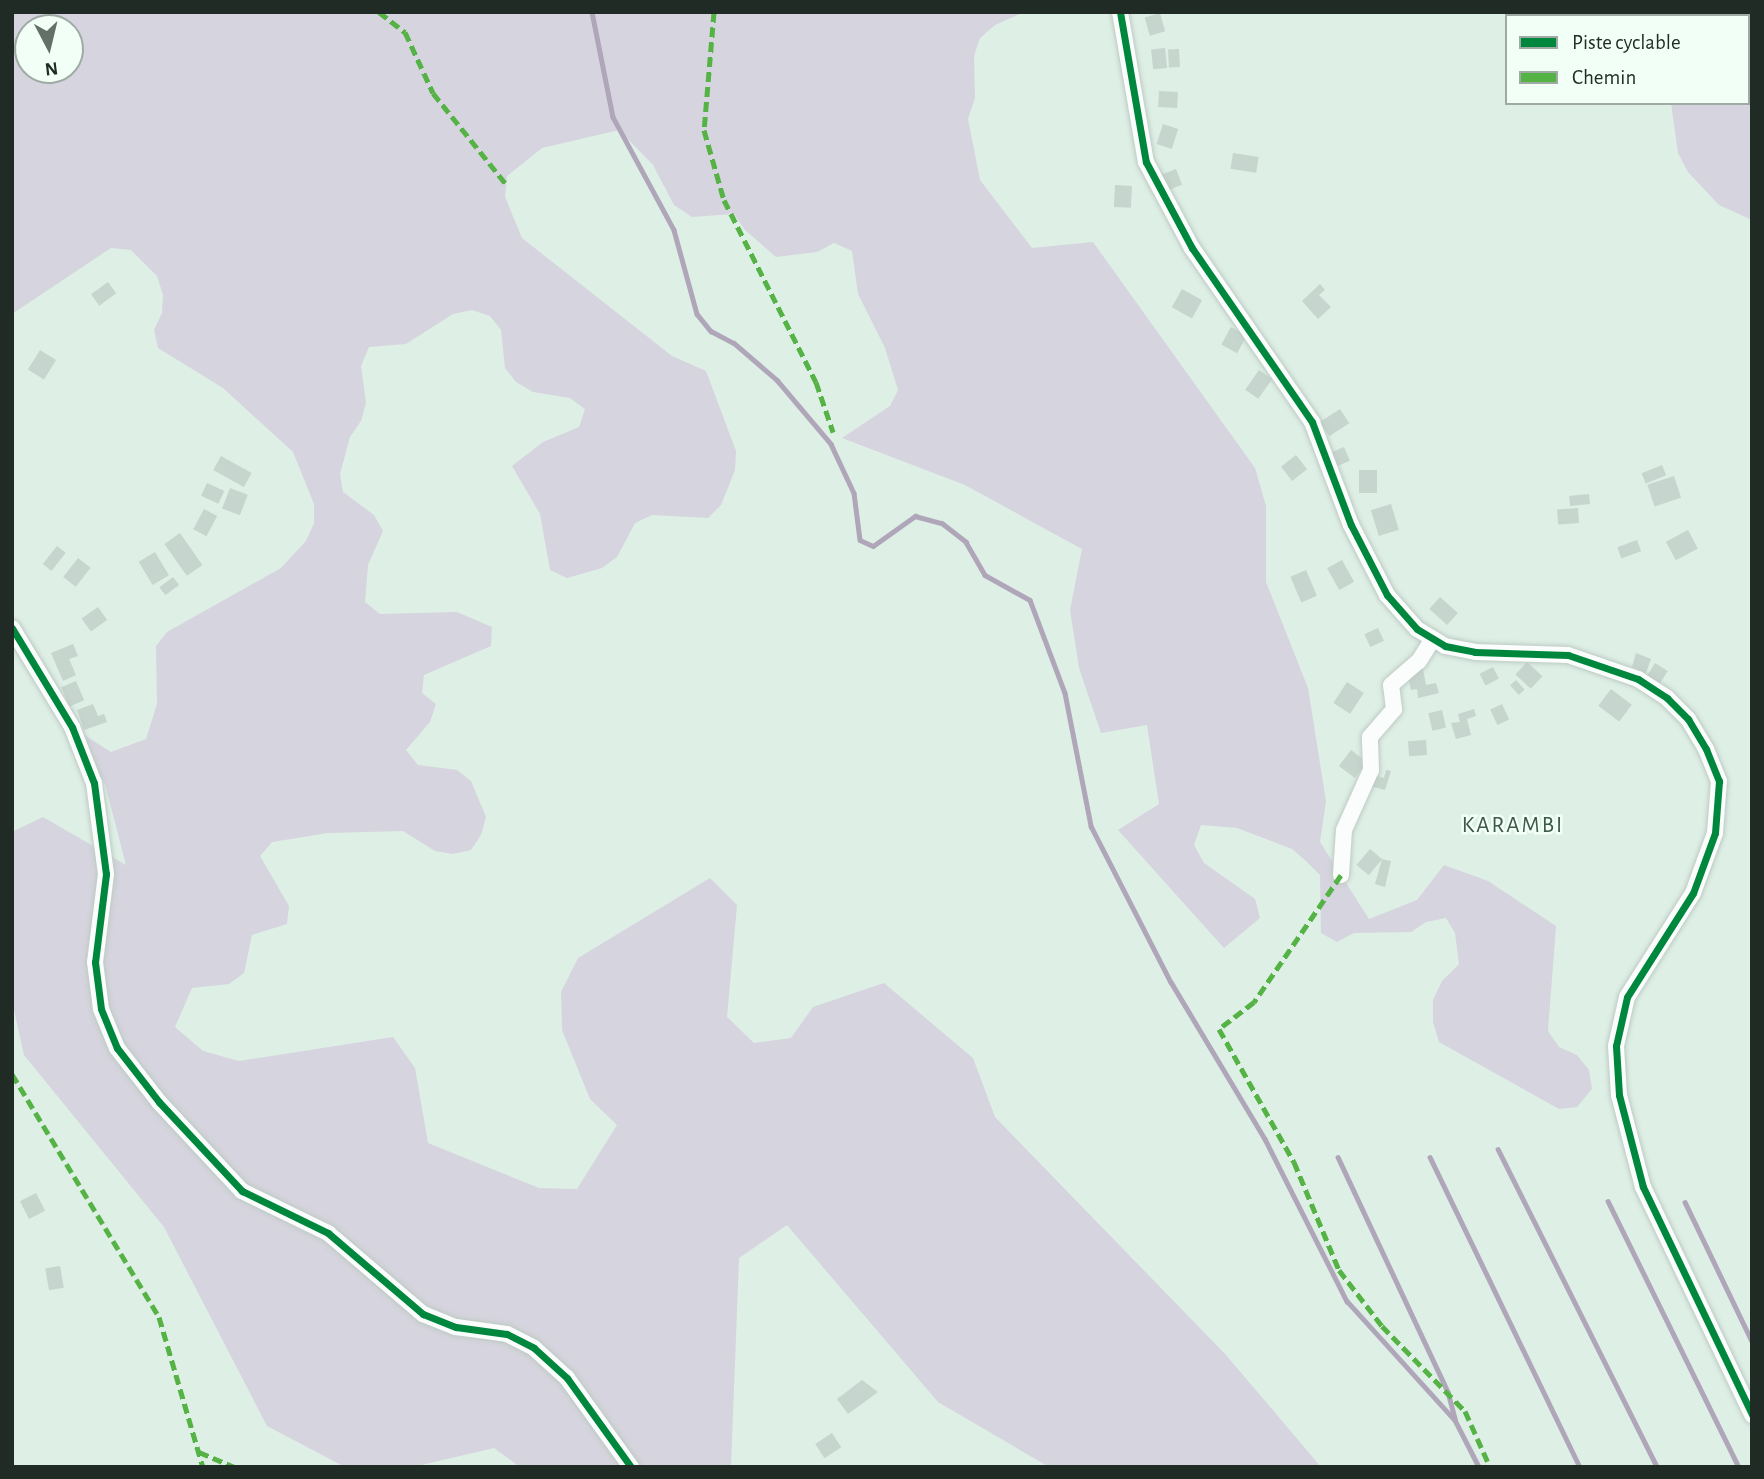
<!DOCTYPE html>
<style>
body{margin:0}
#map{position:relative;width:1764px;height:1479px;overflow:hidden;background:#deefe6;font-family:"Alegreya Sans",sans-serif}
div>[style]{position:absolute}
.green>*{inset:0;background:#d6d4de}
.stream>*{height:4.5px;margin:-2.25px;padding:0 2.25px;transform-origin:2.25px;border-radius:2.25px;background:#b0a6b9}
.building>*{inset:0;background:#c6d5cd;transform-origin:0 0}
.roads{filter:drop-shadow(0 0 2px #bdcac3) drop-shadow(0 0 2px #bdcac3)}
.minor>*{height:16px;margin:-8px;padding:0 8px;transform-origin:8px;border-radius:8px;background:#fafdfb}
.quiet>*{height:5px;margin-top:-2.5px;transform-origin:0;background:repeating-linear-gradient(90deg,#55b245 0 10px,transparent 0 15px)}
.cycleway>*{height:7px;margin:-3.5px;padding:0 3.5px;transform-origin:3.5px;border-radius:3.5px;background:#00873e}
span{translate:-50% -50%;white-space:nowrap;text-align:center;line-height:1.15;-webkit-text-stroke:5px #f2fff7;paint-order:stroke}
.quarter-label{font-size:23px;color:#3d594a;letter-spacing:2px}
.frame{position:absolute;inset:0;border:14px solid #1f2b24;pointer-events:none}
.legend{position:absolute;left:1505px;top:14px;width:245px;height:91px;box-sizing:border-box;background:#f2fff7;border:2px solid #9eaaa3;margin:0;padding:9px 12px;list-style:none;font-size:21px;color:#1f2b24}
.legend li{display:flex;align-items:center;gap:14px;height:35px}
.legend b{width:35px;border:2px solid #9eaaa3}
.north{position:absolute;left:14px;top:14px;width:70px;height:70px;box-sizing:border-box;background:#f2fff7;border:2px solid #9eaaa3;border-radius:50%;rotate:173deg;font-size:19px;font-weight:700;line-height:28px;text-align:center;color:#1f2b24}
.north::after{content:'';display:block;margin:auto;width:24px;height:32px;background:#627068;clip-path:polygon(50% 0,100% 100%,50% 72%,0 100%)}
</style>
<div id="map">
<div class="green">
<i style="clip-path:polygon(evenodd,12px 12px,1024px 12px,995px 25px,980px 38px,974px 56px,975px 98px,968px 119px,980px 180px,1032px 248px,1093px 242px,1255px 468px,1266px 506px,1266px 582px,1308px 688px,1326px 801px,1320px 842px,1369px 919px,1417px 900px,1444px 865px,1488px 881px,1556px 926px,1548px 1031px,1559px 1047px,1577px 1055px,1589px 1070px,1592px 1089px,1577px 1107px,1559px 1109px,1439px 1042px,1433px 1022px,1433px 1000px,1442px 981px,1459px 964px,1455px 933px,1446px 918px,1426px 922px,1411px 932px,1354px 933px,1337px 942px,1321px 933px,1320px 875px,1306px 861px,1292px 849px,1237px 828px,1201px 825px,1194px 845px,1204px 863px,1255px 899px,1260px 918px,1224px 948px,1118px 830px,1159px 804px,1147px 725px,1101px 733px,1079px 668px,1070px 610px,1082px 549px,965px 485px,842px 438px,890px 406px,898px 390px,885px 348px,858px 294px,852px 251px,834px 243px,817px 252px,776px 257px,745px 230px,734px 214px,692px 217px,674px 205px,653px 165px,619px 130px,542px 148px,507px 176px,505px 197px,522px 238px,672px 356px,706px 371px,736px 451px,735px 470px,721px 505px,708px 518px,652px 515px,635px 523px,617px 557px,602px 568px,567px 578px,550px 570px,540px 514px,512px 466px,543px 442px,579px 427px,585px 409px,570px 398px,533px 392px,516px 382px,505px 368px,501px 330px,490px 316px,472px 310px,453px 314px,406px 344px,369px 347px,361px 366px,366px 403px,361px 421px,350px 437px,340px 474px,343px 492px,374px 515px,383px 531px,368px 565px,365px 602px,380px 614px,457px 612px,492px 627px,491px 646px,424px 675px,422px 693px,436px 704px,430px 722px,406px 750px,418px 765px,457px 770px,471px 781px,486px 817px,481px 835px,471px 850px,453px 854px,435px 851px,403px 831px,328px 833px,272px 842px,260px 856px,289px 906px,287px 924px,252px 935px,244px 973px,229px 984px,192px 988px,175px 1027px,203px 1051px,239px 1061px,393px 1037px,415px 1068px,428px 1143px,539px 1188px,577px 1189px,617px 1125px,590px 1099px,562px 1030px,561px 992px,578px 958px,710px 878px,737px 905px,727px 1017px,754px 1043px,791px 1038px,813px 1007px,884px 983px,973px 1058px,995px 1117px,1226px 1355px,1321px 1467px,1049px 1467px,938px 1402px,787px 1225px,739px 1258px,731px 1467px,520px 1467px,494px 1448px,413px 1467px,345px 1467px,267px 1426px,164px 1227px,24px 1055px,12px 1001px,12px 832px,43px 817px,126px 865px,105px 784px,72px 727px,111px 752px,146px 739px,157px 704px,156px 646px,167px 632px,281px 568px,306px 541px,314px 523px,314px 504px,293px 452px,223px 388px,158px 348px,154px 330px,162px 313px,163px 295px,157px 276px,131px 250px,111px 248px,12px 314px,12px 12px,28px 28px,70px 28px,70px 70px,28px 70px,28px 28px)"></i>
<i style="clip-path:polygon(1680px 12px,1752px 12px,1752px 220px,1719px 205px,1688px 172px,1678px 153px,1671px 103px,1748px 103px,1748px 16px)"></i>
</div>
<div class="stream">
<i style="left:592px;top:12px;width:107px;rotate:78.7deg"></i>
<i style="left:613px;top:117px;width:128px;rotate:61.6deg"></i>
<i style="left:674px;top:230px;width:87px;rotate:74.7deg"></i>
<i style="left:697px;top:314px;width:22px;rotate:51deg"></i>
<i style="left:711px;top:331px;width:26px;rotate:28deg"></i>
<i style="left:734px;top:343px;width:57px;rotate:40.7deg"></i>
<i style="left:777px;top:380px;width:84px;rotate:49.8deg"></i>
<i style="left:831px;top:444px;width:54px;rotate:64.9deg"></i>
<i style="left:854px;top:493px;width:47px;rotate:82.7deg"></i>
<i style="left:860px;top:540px;width:14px;rotate:25deg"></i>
<i style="left:873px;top:546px;width:52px;rotate:-35.5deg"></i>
<i style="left:915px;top:516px;width:28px;rotate:15deg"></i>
<i style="left:942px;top:523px;width:31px;rotate:38deg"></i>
<i style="left:966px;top:542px;width:38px;rotate:60deg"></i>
<i style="left:985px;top:575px;width:51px;rotate:29.1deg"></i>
<i style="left:1030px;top:600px;width:99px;rotate:69.4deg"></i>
<i style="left:1065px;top:693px;width:136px;rotate:78.9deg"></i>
<i style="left:1091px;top:826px;width:175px;rotate:62.9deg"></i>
<i style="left:1171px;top:982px;width:183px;rotate:59.1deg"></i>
<i style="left:1265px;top:1139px;width:182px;rotate:63.2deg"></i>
<i style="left:1347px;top:1301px;width:161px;rotate:47.8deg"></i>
<i style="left:1455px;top:1420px;width:53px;rotate:62.9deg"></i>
<i style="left:1498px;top:1149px;width:356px;rotate:63.4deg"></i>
<i style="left:1338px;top:1157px;width:259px;rotate:64.9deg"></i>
<i style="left:1448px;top:1392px;width:27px;rotate:75deg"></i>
<i style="left:1430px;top:1157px;width:344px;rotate:64.2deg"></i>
<i style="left:1608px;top:1201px;width:297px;rotate:63.8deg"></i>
<i style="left:1685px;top:1202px;width:154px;rotate:64.3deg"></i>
</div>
<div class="building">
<i style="left:1160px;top:13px;width:19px;height:16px;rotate:74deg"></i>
<i style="left:1165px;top:48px;width:20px;height:14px;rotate:84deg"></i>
<i style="left:1179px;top:49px;width:18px;height:11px;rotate:87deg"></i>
<i style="left:1159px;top:91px;width:19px;height:16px;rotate:3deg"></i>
<i style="left:1163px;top:124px;width:16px;height:21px;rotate:18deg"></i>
<i style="left:1233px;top:153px;width:26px;height:16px;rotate:9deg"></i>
<i style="left:1176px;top:169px;width:17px;height:18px;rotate:69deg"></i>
<i style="left:1115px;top:185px;width:17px;height:22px;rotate:3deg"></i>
<i style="left:108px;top:282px;width:14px;height:21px;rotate:54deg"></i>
<i style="clip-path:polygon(1320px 284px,1325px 290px,1319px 295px,1331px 307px,1318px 319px,1302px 301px)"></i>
<i style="left:1182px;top:289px;width:23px;height:21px;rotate:29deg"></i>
<i style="left:1231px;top:327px;width:18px;height:20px;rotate:29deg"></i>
<i style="left:40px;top:350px;width:19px;height:23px;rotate:32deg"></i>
<i style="left:1259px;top:370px;width:16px;height:24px;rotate:35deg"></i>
<i style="left:1340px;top:409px;width:17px;height:24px;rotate:57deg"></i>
<i style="left:1344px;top:447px;width:15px;height:14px;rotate:67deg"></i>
<i style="left:1296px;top:455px;width:18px;height:19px;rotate:52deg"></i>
<i style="left:221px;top:456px;width:35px;height:16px;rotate:29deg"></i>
<i style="left:1662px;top:465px;width:11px;height:22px;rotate:68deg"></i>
<i style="left:1359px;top:470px;width:18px;height:23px"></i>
<i style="left:1674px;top:476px;width:23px;height:28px;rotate:72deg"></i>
<i style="left:207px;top:483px;width:19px;height:14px;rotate:25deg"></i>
<i style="left:230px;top:488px;width:19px;height:22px;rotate:21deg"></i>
<i style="left:1589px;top:494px;width:10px;height:20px;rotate:84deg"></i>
<i style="left:1391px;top:504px;width:27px;height:21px;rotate:73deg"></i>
<i style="left:1578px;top:508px;width:15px;height:21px;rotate:86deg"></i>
<i style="left:204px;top:509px;width:15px;height:23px;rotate:28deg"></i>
<i style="left:1688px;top:530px;width:21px;height:25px;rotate:62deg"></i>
<i style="left:180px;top:533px;width:39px;height:19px;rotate:55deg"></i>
<i style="left:1637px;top:540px;width:12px;height:21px;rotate:70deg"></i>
<i style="left:57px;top:546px;width:11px;height:23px;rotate:38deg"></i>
<i style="left:155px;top:552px;width:27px;height:19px;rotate:59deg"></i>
<i style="left:78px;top:558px;width:16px;height:24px;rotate:38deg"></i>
<i style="left:1342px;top:560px;width:25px;height:17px;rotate:61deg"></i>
<i style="left:1306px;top:570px;width:28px;height:17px;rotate:67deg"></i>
<i style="left:173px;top:577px;width:10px;height:17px;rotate:53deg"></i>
<i style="left:1440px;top:597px;width:24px;height:16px;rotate:42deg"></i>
<i style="left:98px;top:607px;width:16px;height:20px;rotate:55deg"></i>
<i style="left:1378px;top:628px;width:14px;height:15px;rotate:65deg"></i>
<i style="clip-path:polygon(73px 644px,78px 656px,69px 659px,76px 675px,63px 681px,51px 653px)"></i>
<i style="clip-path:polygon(1636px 653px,1651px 659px,1646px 673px,1632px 667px)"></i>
<i style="left:1527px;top:662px;width:21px;height:17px;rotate:43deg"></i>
<i style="left:1655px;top:663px;width:15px;height:16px;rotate:32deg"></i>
<i style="left:1493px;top:667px;width:13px;height:15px;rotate:63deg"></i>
<i style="clip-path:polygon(1423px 669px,1426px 685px,1436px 683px,1439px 693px,1418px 698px,1417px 689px,1411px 690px,1407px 672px)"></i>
<i style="left:1516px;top:680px;width:13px;height:8px;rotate:48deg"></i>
<i style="left:76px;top:681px;width:21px;height:16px;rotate:67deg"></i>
<i style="left:1347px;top:682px;width:20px;height:25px;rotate:33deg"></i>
<i style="left:1611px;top:689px;width:26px;height:21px;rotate:37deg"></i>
<i style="clip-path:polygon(93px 704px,98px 716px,104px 714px,107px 722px,84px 730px,77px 710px)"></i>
<i style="left:1502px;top:704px;width:17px;height:13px;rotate:65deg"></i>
<i style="clip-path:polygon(1474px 709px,1476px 716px,1467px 719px,1471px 735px,1456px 739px,1451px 723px,1460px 722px,1458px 714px)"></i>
<i style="left:1442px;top:710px;width:18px;height:14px;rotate:77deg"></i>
<i style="left:1426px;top:740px;width:15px;height:18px;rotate:86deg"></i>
<i style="left:1351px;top:750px;width:20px;height:20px;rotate:37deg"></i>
<i style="clip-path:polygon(1386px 770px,1391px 771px,1385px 790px,1370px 786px,1374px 775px,1384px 778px)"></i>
<i style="left:1370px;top:849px;width:16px;height:21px;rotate:40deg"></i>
<i style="clip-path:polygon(1382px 859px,1391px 861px,1385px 887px,1375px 884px)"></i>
<i style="left:36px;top:1193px;width:20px;height:18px;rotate:63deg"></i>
<i style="left:60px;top:1266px;width:22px;height:15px;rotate:80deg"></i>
<i style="clip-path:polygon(862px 1380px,878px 1392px,848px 1414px,837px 1399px)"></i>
<i style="left:832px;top:1433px;width:17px;height:20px;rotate:57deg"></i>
</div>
<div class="roads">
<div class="minor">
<i style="left:1120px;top:12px;width:152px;rotate:80.2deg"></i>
<i style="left:1146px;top:162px;width:98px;rotate:61.9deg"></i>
<i style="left:1192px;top:248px;width:211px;rotate:55.4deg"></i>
<i style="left:1312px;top:422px;width:110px;rotate:69.3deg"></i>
<i style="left:1351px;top:525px;width:79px;rotate:62.8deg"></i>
<i style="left:1387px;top:595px;width:45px;rotate:48.6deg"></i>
<i style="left:1417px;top:629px;width:33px;rotate:31deg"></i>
<i style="left:1445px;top:646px;width:31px;rotate:11deg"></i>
<i style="left:1475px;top:652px;width:93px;rotate:1.8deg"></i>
<i style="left:1568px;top:655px;width:74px;rotate:18.9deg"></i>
<i style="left:1638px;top:679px;width:35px;rotate:33deg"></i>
<i style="left:1667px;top:698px;width:30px;rotate:45deg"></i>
<i style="left:1688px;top:719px;width:35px;rotate:59deg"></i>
<i style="left:1706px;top:749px;width:35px;rotate:68deg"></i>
<i style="left:1719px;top:781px;width:52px;rotate:94.4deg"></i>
<i style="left:1715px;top:833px;width:64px;rotate:110.1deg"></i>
<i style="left:1693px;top:893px;width:123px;rotate:122.4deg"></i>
<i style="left:1627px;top:997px;width:50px;rotate:102.7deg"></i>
<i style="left:1616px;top:1046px;width:49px;rotate:86.5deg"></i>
<i style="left:1619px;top:1095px;width:95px;rotate:75.4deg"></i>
<i style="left:1643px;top:1187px;width:253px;rotate:64.4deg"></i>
<i style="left:12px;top:628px;width:116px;rotate:58.8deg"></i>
<i style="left:72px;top:727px;width:60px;rotate:68.6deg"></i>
<i style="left:94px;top:783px;width:92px;rotate:82.5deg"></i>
<i style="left:106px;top:874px;width:89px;rotate:97.1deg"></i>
<i style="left:95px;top:962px;width:47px;rotate:82.7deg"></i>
<i style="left:101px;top:1009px;width:42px;rotate:67.7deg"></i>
<i style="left:117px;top:1048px;width:68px;rotate:52.1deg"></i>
<i style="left:159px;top:1102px;width:122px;rotate:47deg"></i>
<i style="left:242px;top:1191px;width:96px;rotate:26deg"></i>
<i style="left:328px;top:1233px;width:125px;rotate:40.5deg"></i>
<i style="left:423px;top:1314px;width:35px;rotate:22deg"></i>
<i style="left:456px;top:1327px;width:51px;rotate:7.8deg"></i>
<i style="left:507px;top:1334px;width:30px;rotate:27deg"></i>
<i style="left:534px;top:1348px;width:45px;rotate:42.3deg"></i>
<i style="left:567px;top:1378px;width:110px;rotate:54.3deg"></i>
<i style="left:1341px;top:875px;width:45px;rotate:-86.2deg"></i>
<i style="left:1344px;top:830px;width:66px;rotate:-65.8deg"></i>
<i style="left:1371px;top:770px;width:33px;rotate:-92deg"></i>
<i style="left:1370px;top:737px;width:37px;rotate:-49deg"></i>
<i style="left:1394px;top:709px;width:24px;rotate:-97deg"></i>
<i style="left:1391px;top:685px;width:37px;rotate:-41deg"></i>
<i style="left:1419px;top:661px;width:25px;rotate:-58deg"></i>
</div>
</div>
<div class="quiet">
<i style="left:379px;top:12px;width:33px;rotate:38deg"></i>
<i style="left:405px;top:32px;width:67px;rotate:65.3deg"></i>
<i style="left:433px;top:93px;width:117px;rotate:51.3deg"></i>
<i style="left:714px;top:12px;width:118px;rotate:94.8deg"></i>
<i style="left:704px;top:130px;width:73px;rotate:74.1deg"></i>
<i style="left:724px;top:200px;width:204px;rotate:63.2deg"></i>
<i style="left:816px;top:382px;width:53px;rotate:71.2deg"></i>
<i style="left:1341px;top:875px;width:154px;rotate:124.4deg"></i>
<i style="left:1254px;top:1002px;width:44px;rotate:142.4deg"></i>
<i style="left:1219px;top:1029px;width:153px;rotate:60.6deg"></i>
<i style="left:1294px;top:1162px;width:117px;rotate:67.4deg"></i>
<i style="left:1339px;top:1270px;width:71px;rotate:52.5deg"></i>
<i style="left:1382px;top:1326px;width:119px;rotate:45.7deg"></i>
<i style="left:1465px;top:1411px;width:61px;rotate:65.9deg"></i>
<i style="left:12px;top:1074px;width:284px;rotate:58.8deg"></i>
<i style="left:159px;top:1317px;width:156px;rotate:73.7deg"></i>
<i style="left:199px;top:1452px;width:38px;rotate:23deg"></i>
</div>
<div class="cycleway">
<i style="left:1120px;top:12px;width:152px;rotate:80.2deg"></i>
<i style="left:1146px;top:162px;width:98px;rotate:61.9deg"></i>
<i style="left:1192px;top:248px;width:211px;rotate:55.4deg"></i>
<i style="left:1312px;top:422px;width:110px;rotate:69.3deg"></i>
<i style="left:1351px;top:525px;width:79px;rotate:62.8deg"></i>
<i style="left:1387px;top:595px;width:45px;rotate:48.6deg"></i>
<i style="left:1417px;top:629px;width:33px;rotate:31deg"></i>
<i style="left:1445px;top:646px;width:31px;rotate:11deg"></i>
<i style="left:1475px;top:652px;width:93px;rotate:1.8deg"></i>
<i style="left:1568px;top:655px;width:74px;rotate:18.9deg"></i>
<i style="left:1638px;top:679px;width:35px;rotate:33deg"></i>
<i style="left:1667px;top:698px;width:30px;rotate:45deg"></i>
<i style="left:1688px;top:719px;width:35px;rotate:59deg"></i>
<i style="left:1706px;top:749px;width:35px;rotate:68deg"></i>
<i style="left:1719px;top:781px;width:52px;rotate:94.4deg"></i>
<i style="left:1715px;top:833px;width:64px;rotate:110.1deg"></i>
<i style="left:1693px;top:893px;width:123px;rotate:122.4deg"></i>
<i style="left:1627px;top:997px;width:50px;rotate:102.7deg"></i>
<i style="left:1616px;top:1046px;width:49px;rotate:86.5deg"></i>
<i style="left:1619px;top:1095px;width:95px;rotate:75.4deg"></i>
<i style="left:1643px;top:1187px;width:253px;rotate:64.4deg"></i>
<i style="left:12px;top:628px;width:116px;rotate:58.8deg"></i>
<i style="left:72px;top:727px;width:60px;rotate:68.6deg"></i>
<i style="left:94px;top:783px;width:92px;rotate:82.5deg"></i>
<i style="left:106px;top:874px;width:89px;rotate:97.1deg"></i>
<i style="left:95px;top:962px;width:47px;rotate:82.7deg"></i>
<i style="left:101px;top:1009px;width:42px;rotate:67.7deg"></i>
<i style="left:117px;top:1048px;width:68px;rotate:52.1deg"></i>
<i style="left:159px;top:1102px;width:122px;rotate:47deg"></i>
<i style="left:242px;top:1191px;width:96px;rotate:26deg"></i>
<i style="left:328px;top:1233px;width:125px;rotate:40.5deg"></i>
<i style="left:423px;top:1314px;width:35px;rotate:22deg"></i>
<i style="left:456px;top:1327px;width:51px;rotate:7.8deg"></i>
<i style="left:507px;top:1334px;width:30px;rotate:27deg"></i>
<i style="left:534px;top:1348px;width:45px;rotate:42.3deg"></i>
<i style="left:567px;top:1378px;width:110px;rotate:54.3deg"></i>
</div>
<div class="quarter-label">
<span style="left:1513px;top:826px">KARAMBI</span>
</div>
<div class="frame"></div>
<ul class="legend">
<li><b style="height:9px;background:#00873e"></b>Piste cyclable</li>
<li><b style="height:9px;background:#55b245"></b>Chemin</li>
</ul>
<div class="north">N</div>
</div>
